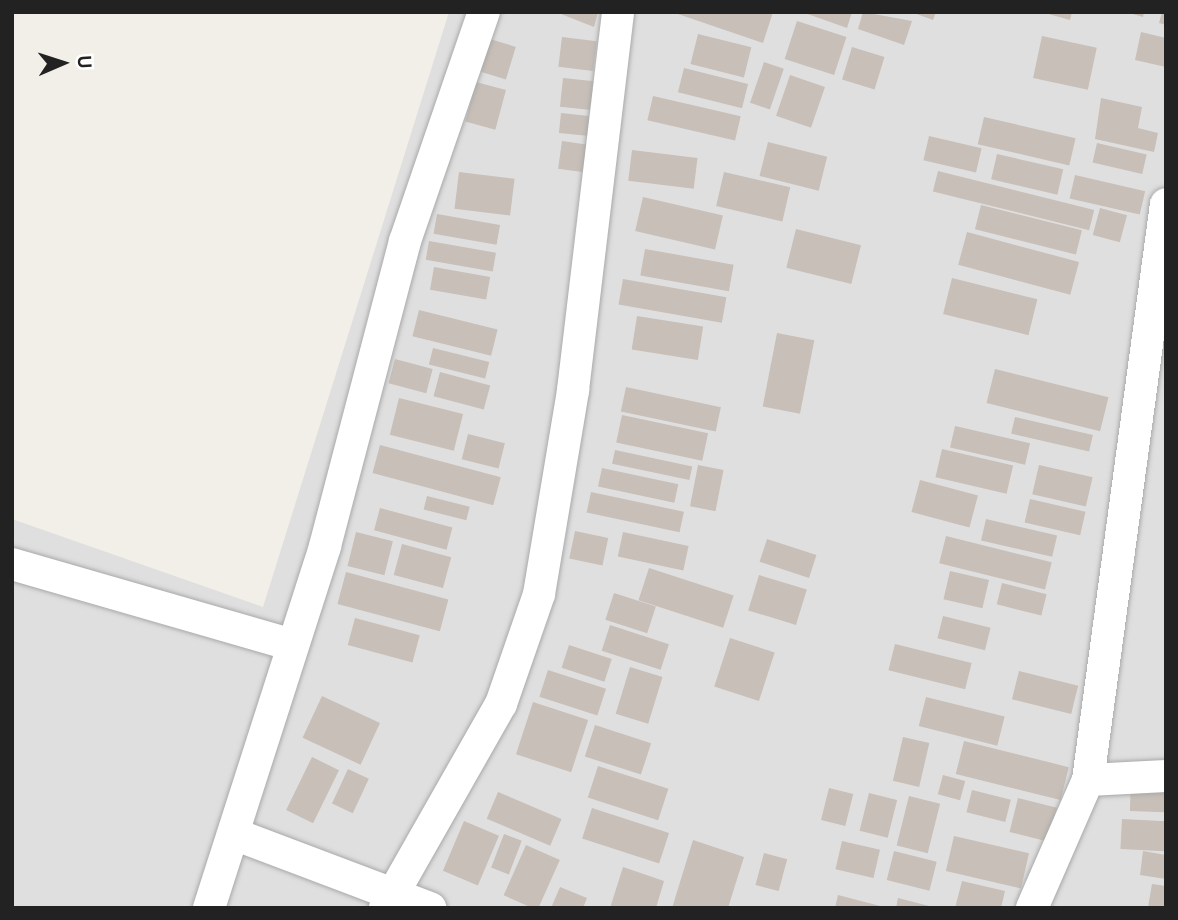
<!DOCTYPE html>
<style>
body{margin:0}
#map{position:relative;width:1178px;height:920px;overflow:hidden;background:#f2efe9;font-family:"DM Sans",sans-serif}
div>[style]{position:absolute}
.residential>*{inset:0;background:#e0dfdf}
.building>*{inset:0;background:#c7bfb8;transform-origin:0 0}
.roads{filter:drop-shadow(0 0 2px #a9a9a9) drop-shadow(0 0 2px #a9a9a9)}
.minor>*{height:32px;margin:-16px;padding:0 16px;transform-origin:16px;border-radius:16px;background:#fff}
span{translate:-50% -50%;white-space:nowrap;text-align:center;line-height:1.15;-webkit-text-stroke:7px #fff;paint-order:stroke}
.frame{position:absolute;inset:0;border:14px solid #222;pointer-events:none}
.north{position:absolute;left:28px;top:28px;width:70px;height:70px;-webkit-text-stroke:5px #fff;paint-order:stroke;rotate:87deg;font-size:19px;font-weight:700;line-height:28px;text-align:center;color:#222}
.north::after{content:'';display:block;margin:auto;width:24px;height:32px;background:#222;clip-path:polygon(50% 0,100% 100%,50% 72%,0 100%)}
</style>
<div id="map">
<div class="residential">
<i style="clip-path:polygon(449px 12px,1166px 12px,1166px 908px,12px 908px,12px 519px,263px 607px)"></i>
</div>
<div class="building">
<i style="clip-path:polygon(556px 12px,598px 12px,594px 27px)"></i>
<i style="clip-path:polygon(672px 12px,773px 12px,763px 43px)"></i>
<i style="clip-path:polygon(802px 12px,852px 12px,847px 28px)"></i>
<i style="clip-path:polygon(863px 12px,912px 21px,904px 45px,858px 29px)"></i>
<i style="clip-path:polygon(911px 12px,936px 12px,933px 20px)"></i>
<i style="clip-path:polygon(1041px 12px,1072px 12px,1070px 20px)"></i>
<i style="clip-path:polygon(1126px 12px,1144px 12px,1143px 17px)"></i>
<i style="clip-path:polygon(1162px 12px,1166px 12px,1166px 25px,1159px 23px)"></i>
<i style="left:797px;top:21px;width:52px;height:40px;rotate:18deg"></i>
<i style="clip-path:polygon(1141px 32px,1166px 38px,1166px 67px,1135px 60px)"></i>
<i style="left:698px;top:34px;width:55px;height:31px;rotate:14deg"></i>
<i style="left:1042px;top:36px;width:56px;height:43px;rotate:12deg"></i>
<i style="left:562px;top:37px;width:35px;height:30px;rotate:7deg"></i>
<i style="left:490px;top:39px;width:27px;height:34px;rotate:17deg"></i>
<i style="left:852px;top:47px;width:34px;height:34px;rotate:17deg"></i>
<i style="left:764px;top:62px;width:21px;height:43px;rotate:19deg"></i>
<i style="left:684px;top:68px;width:66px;height:25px;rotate:14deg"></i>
<i style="left:790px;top:75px;width:37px;height:43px;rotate:19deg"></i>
<i style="left:563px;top:78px;width:36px;height:29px;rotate:6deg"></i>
<i style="left:476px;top:82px;width:31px;height:41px;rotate:15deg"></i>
<i style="left:653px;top:96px;width:90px;height:25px;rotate:13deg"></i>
<i style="clip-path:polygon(1101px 98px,1142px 107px,1138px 128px,1158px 133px,1154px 152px,1095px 139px)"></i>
<i style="left:561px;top:113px;width:30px;height:20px;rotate:6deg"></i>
<i style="left:984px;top:117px;width:94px;height:28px;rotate:13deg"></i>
<i style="left:929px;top:136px;width:54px;height:25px;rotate:13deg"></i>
<i style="left:562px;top:141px;width:28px;height:28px;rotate:8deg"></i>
<i style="left:768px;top:142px;width:61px;height:35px;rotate:14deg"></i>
<i style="left:1097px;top:143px;width:51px;height:20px;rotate:13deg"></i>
<i style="left:632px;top:150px;width:66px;height:31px;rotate:7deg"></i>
<i style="left:997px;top:154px;width:68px;height:26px;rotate:13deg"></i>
<i style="left:938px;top:171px;width:161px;height:21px;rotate:14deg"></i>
<i style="left:459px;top:172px;width:56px;height:37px;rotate:7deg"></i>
<i style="left:724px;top:172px;width:68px;height:35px;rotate:13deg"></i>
<i style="left:1075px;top:175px;width:72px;height:24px;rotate:13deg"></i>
<i style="left:643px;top:197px;width:82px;height:35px;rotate:13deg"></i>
<i style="left:981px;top:205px;width:104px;height:25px;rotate:14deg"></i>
<i style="left:1100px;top:208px;width:28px;height:28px;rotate:15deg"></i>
<i style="left:437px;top:214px;width:64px;height:20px;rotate:10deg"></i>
<i style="left:796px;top:229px;width:67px;height:40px;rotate:14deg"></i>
<i style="left:967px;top:232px;width:116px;height:34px;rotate:15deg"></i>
<i style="left:429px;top:241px;width:68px;height:19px;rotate:10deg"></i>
<i style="left:645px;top:249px;width:90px;height:27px;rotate:10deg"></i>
<i style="left:434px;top:267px;width:57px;height:23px;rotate:10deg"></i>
<i style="left:952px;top:278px;width:88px;height:37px;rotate:14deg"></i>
<i style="left:623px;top:279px;width:105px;height:26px;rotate:10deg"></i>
<i style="left:419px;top:310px;width:81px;height:27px;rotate:14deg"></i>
<i style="left:637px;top:316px;width:67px;height:34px;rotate:9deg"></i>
<i style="left:777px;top:333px;width:38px;height:75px;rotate:11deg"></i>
<i style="left:433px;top:348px;width:58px;height:17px;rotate:14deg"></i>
<i style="left:395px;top:359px;width:39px;height:25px;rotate:15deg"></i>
<i style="left:995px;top:369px;width:117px;height:35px;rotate:14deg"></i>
<i style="left:440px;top:372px;width:52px;height:25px;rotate:15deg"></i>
<i style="left:626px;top:387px;width:97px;height:25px;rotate:12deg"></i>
<i style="left:399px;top:398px;width:66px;height:38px;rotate:14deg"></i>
<i style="left:622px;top:415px;width:88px;height:28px;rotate:12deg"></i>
<i style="left:1015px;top:417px;width:80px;height:17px;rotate:13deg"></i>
<i style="left:955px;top:426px;width:77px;height:22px;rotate:13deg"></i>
<i style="left:468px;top:434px;width:38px;height:26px;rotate:14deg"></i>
<i style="left:380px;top:445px;width:125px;height:29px;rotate:15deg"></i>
<i style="left:942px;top:449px;width:73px;height:29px;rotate:13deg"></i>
<i style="left:615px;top:450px;width:79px;height:14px;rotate:12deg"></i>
<i style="left:698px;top:465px;width:26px;height:42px;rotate:11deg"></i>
<i style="left:1039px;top:465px;width:55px;height:30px;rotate:13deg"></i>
<i style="left:602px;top:468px;width:78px;height:19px;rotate:12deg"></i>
<i style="left:920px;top:480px;width:60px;height:33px;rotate:15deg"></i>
<i style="left:591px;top:492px;width:95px;height:21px;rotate:12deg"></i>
<i style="left:427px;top:496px;width:44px;height:14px;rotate:14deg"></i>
<i style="left:1030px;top:499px;width:57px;height:24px;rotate:13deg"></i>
<i style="left:380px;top:508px;width:75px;height:23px;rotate:15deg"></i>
<i style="left:986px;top:519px;width:73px;height:22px;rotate:13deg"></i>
<i style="left:575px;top:531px;width:34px;height:28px;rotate:12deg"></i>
<i style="left:356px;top:532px;width:38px;height:35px;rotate:14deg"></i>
<i style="left:623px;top:532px;width:67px;height:25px;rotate:12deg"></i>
<i style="left:946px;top:536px;width:109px;height:28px;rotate:14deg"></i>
<i style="left:767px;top:539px;width:52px;height:24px;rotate:18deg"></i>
<i style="left:402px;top:544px;width:51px;height:32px;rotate:15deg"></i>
<i style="left:649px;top:568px;width:89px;height:34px;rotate:18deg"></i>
<i style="left:950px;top:571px;width:40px;height:29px;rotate:13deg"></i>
<i style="left:346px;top:572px;width:106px;height:33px;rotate:15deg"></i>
<i style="left:759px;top:575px;width:50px;height:37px;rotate:17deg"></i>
<i style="left:1002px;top:583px;width:46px;height:22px;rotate:14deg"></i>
<i style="left:614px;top:593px;width:44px;height:28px;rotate:18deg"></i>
<i style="left:943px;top:616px;width:49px;height:23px;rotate:14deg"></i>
<i style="left:355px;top:618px;width:67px;height:28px;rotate:15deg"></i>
<i style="left:610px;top:625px;width:62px;height:27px;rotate:18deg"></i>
<i style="left:730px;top:638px;width:47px;height:51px;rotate:18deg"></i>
<i style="left:895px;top:644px;width:79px;height:27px;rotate:14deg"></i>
<i style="left:569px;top:645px;width:45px;height:24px;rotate:18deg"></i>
<i style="left:630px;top:667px;width:34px;height:49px;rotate:17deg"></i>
<i style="left:548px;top:670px;width:61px;height:28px;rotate:18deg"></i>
<i style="left:1019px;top:671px;width:61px;height:29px;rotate:14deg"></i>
<i style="left:322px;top:696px;width:64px;height:46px;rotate:25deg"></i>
<i style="left:926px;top:697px;width:81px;height:30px;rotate:14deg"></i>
<i style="left:533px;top:702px;width:58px;height:55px;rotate:18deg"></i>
<i style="left:595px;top:725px;width:59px;height:33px;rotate:18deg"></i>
<i style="left:903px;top:737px;width:27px;height:45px;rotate:13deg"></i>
<i style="left:964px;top:741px;width:108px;height:34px;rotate:14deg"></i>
<i style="left:312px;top:757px;width:30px;height:59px;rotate:26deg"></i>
<i style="left:598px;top:766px;width:74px;height:33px;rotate:18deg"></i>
<i style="left:348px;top:769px;width:23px;height:38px;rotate:25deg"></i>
<i style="left:943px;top:775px;width:23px;height:20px;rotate:15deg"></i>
<i style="left:1131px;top:779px;width:35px;height:32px;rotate:2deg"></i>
<i style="left:829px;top:788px;width:25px;height:33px;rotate:14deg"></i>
<i style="left:972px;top:790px;width:40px;height:23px;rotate:14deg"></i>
<i style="left:498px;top:792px;width:69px;height:29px;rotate:23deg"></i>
<i style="left:869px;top:793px;width:29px;height:39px;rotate:14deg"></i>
<i style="left:909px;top:796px;width:32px;height:51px;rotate:14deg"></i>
<i style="left:1018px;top:798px;width:40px;height:35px;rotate:14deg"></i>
<i style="left:592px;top:808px;width:81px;height:32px;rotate:18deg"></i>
<i style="left:1122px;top:819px;width:44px;height:30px;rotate:3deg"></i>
<i style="left:464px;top:821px;width:38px;height:54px;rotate:23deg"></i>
<i style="left:504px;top:834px;width:19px;height:36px;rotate:21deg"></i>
<i style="left:954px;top:836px;width:77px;height:36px;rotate:13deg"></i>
<i style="clip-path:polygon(693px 840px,744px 857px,728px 908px,672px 908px)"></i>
<i style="left:842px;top:841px;width:39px;height:29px;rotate:13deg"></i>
<i style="left:526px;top:845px;width:37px;height:55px;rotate:24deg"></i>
<i style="left:894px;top:851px;width:44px;height:30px;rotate:14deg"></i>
<i style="clip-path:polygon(1143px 851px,1166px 855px,1166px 879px,1140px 875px)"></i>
<i style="left:764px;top:853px;width:24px;height:33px;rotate:15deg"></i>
<i style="clip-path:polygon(623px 867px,664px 881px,656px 908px,610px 908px)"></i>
<i style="clip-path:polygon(962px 881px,1005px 891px,1001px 908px,955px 908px)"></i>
<i style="clip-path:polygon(1152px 884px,1166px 886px,1166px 908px,1148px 907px)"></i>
<i style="clip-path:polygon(560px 887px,587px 898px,583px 908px,551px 908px)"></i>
<i style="clip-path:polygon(838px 895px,884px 907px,884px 908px,835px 908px)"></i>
<i style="clip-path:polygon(898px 898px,933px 907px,933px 908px,896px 908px)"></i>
</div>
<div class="roads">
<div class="minor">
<i style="left:12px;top:564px;width:291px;rotate:16.1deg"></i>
<i style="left:1088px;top:780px;width:78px;rotate:-2.9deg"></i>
<i style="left:234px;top:834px;width:210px;rotate:20.7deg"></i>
<i style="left:209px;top:908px;width:380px;rotate:-72.2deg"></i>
<i style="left:325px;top:546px;width:315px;rotate:-75.3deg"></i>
<i style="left:405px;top:241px;width:242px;rotate:-71deg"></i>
<i style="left:385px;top:908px;width:235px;rotate:-60.4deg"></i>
<i style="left:501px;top:704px;width:116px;rotate:-70.9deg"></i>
<i style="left:539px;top:594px;width:207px;rotate:-80.5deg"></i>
<i style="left:573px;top:390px;width:381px;rotate:-83.2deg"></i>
<i style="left:1032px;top:908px;width:140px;rotate:-66.4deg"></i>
<i style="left:1088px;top:780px;width:581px;rotate:-82.29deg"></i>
</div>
</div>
<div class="frame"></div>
<div class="north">U</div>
</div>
